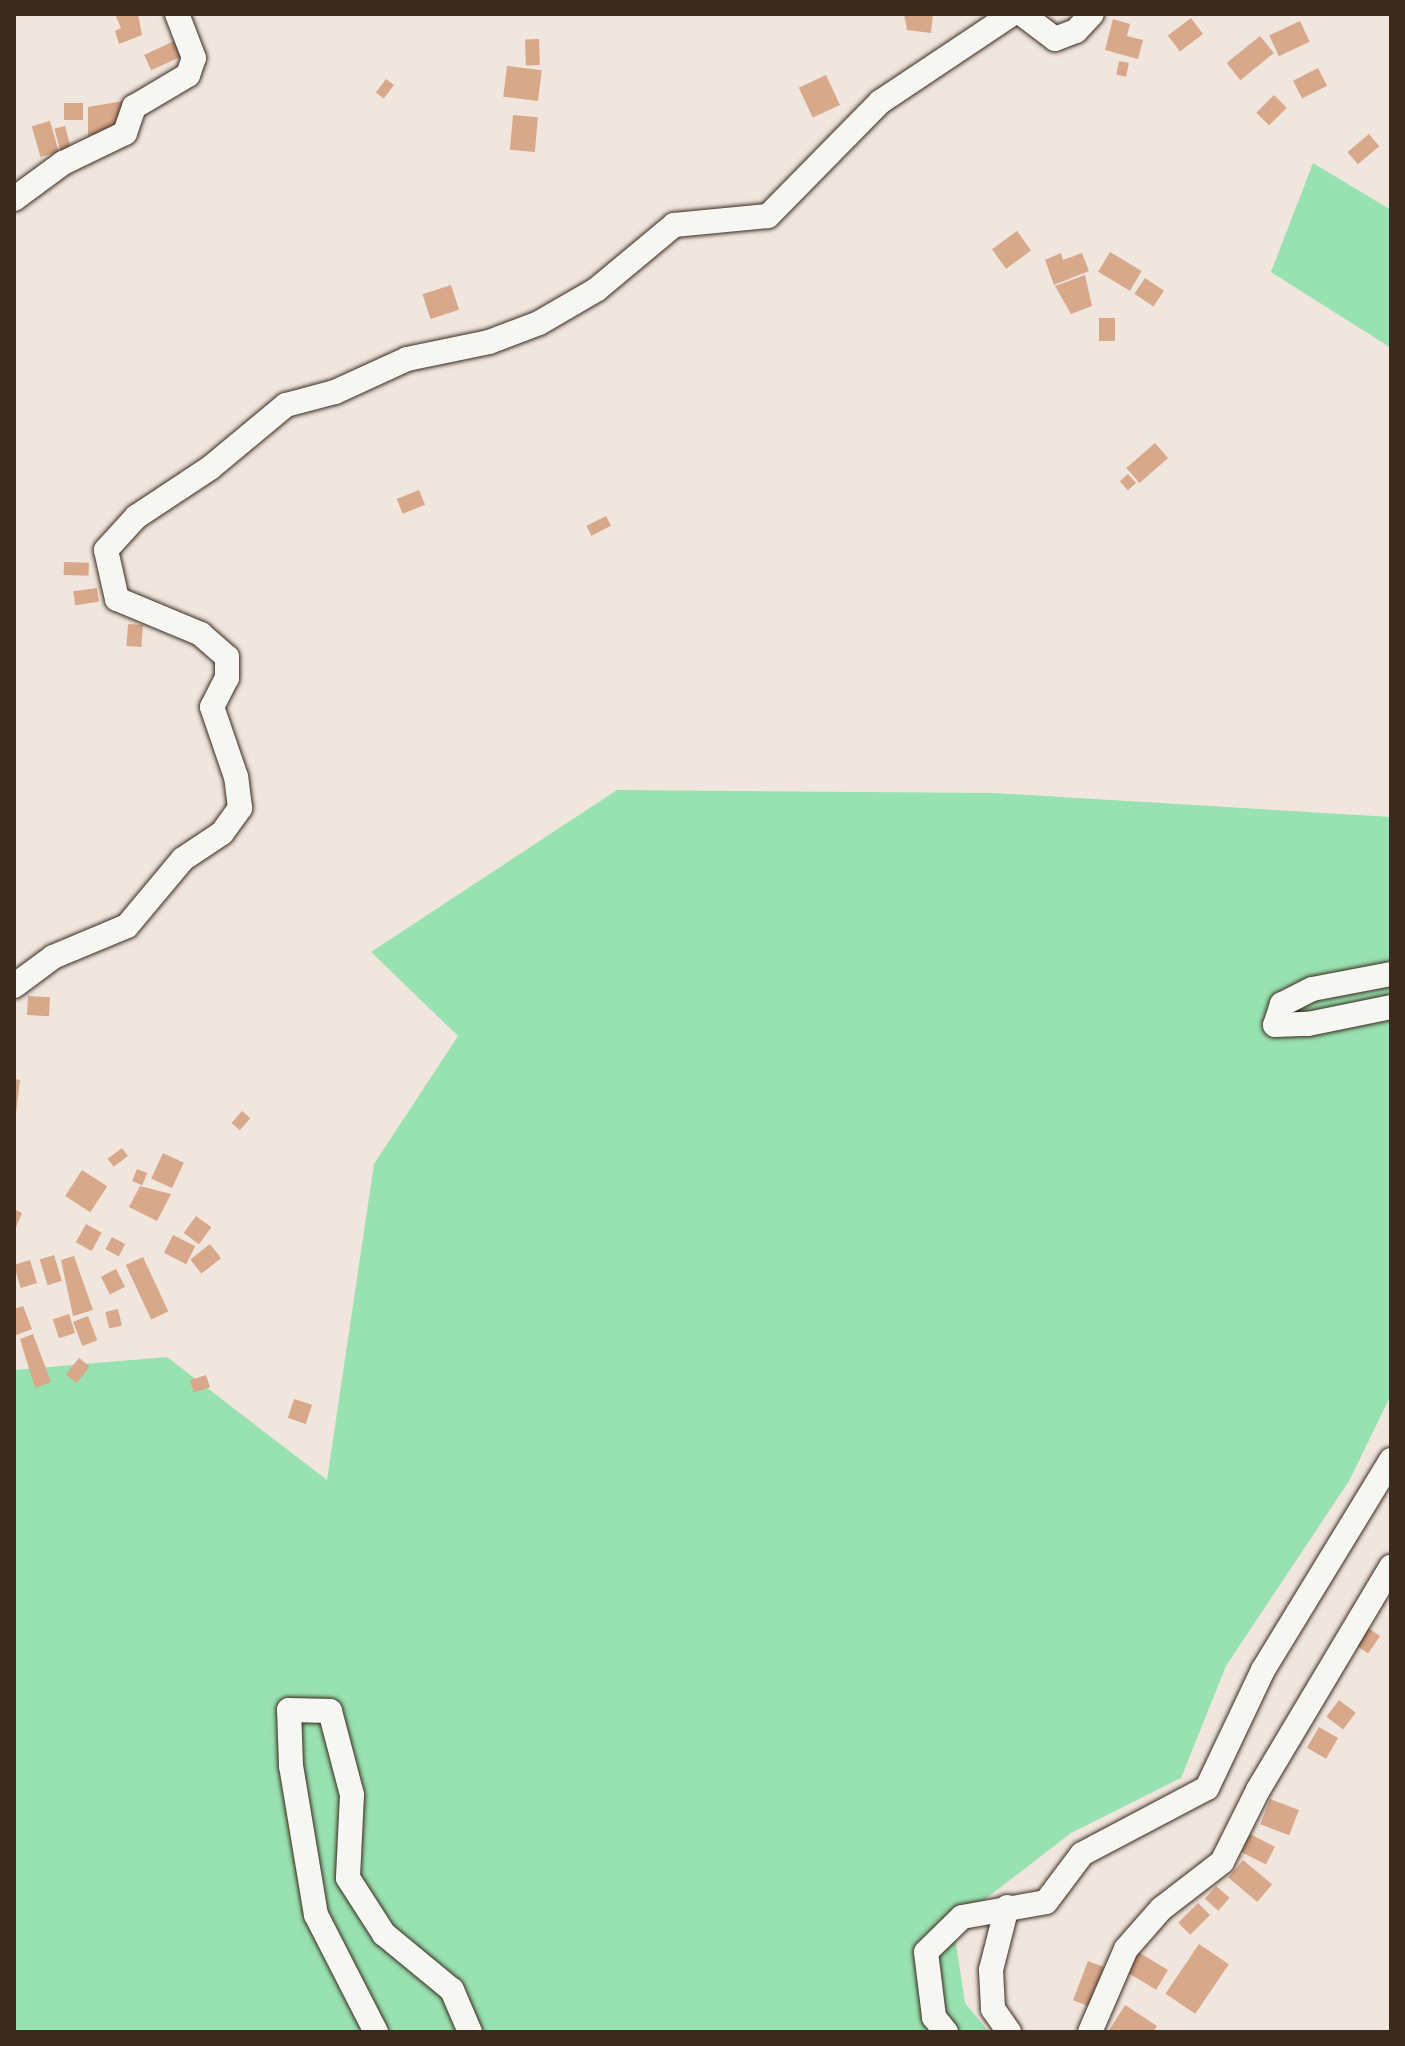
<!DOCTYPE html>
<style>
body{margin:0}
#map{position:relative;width:1405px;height:2046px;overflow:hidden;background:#f0e6dd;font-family:Delius,sans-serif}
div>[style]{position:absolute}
.green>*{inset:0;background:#98e2b1}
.building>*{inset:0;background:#d8a88a;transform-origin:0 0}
.roads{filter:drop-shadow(0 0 2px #3b2a1e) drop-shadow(0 0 2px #3b2a1e)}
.minor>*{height:24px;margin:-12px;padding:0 12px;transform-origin:12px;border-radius:12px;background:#f6f6f2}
span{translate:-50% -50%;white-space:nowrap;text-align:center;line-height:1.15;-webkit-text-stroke:6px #f6f6f2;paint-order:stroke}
.frame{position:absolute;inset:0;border:16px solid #3b2a1e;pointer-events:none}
</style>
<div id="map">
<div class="green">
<i style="clip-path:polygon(1313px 163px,1391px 210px,1391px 348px,1271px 272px)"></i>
<i style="clip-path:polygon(617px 790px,994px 793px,1391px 817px,1391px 1395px,1349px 1481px,1226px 1666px,1181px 1778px,1071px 1833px,953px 1924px,965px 2003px,989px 2032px,14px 2032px,14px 1370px,167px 1357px,327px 1480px,374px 1164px,458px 1036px,371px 952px)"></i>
</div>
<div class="building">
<i style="clip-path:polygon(115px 14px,138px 14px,142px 35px,119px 44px,115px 31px,121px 28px)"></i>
<i style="clip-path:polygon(904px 14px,933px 14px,931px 33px,907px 30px)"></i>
<i style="left:1191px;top:18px;width:20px;height:29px;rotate:53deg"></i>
<i style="clip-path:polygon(1113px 19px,1130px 24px,1127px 36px,1143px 40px,1138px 59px,1105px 50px)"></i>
<i style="left:1300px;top:21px;width:23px;height:34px;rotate:65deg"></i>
<i style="left:1260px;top:36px;width:22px;height:43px;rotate:51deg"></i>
<i style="left:539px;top:39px;width:26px;height:14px;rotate:88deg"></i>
<i style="left:174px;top:41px;width:17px;height:33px;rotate:65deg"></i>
<i style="left:1119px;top:61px;width:10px;height:14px;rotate:11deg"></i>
<i style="left:507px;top:66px;width:35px;height:31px;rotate:7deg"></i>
<i style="left:1318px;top:68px;width:20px;height:28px;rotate:63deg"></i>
<i style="left:826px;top:75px;width:33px;height:30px;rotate:65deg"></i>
<i style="left:386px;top:79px;width:10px;height:17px;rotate:37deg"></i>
<i style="left:1274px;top:95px;width:18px;height:25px;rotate:45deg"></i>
<i style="clip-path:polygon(129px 100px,117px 129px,88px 136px,88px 107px)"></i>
<i style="left:83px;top:103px;width:17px;height:19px;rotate:90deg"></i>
<i style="left:513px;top:115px;width:25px;height:35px;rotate:5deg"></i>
<i style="left:50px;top:121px;width:32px;height:19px;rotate:74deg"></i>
<i style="left:65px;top:126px;width:23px;height:11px;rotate:75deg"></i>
<i style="left:1369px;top:134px;width:16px;height:28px;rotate:50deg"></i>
<i style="left:1017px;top:231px;width:24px;height:31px;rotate:54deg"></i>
<i style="left:1110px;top:252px;width:37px;height:23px;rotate:31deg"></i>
<i style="clip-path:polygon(1061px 253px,1063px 260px,1082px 253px,1089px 271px,1054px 285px,1045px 260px)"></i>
<i style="clip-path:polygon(1085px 275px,1092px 306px,1071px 314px,1055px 286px)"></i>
<i style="left:1145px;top:278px;width:23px;height:19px;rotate:34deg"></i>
<i style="left:451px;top:285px;width:26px;height:30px;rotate:72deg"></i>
<i style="left:1099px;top:318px;width:16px;height:23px"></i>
<i style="left:1155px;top:443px;width:20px;height:38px;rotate:49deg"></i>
<i style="left:1128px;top:474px;width:12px;height:11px;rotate:48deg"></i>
<i style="left:419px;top:490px;width:16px;height:24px;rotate:68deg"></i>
<i style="left:606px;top:516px;width:11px;height:22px;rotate:63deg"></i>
<i style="left:64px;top:562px;width:25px;height:13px;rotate:2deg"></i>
<i style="left:97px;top:588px;width:14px;height:24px;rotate:82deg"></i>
<i style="left:128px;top:624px;width:15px;height:22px;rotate:4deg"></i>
<i style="left:28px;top:996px;width:22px;height:19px;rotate:3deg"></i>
<i style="clip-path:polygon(14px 1079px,20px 1080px,16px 1113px,14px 1113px)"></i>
<i style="left:242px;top:1111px;width:11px;height:16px;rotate:41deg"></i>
<i style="left:122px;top:1148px;width:10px;height:18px;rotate:53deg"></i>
<i style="left:163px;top:1153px;width:23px;height:28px;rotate:25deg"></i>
<i style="left:137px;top:1169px;width:11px;height:13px;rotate:22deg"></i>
<i style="left:82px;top:1170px;width:30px;height:31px;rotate:33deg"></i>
<i style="clip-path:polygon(140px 1186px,171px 1194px,157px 1221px,129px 1207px)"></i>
<i style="clip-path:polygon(14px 1209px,22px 1213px,14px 1232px)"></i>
<i style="left:196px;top:1216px;width:19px;height:21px;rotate:36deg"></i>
<i style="left:86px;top:1224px;width:18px;height:21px;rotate:29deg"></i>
<i style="left:173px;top:1235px;width:25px;height:20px;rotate:27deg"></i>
<i style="left:112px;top:1237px;width:15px;height:14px;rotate:28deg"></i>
<i style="left:210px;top:1244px;width:18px;height:25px;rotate:52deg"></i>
<i style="left:54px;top:1255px;width:27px;height:15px;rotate:73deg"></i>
<i style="clip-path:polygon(74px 1256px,93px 1310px,73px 1316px,61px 1260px)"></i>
<i style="left:143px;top:1257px;width:60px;height:19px;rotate:65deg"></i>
<i style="left:30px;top:1260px;width:24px;height:17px;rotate:73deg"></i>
<i style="left:116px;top:1269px;width:20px;height:17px;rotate:63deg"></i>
<i style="clip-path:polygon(23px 1306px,32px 1329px,14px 1336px,14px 1309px)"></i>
<i style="left:118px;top:1309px;width:17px;height:13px;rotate:77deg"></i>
<i style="left:69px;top:1314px;width:20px;height:17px;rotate:72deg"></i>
<i style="left:88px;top:1316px;width:26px;height:16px;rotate:69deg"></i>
<i style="clip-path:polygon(33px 1334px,51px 1382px,35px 1388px,20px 1339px)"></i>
<i style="left:79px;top:1358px;width:14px;height:21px;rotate:39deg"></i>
<i style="left:206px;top:1375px;width:13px;height:17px;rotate:72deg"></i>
<i style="left:294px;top:1399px;width:19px;height:20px;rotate:18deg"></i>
<i style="left:1367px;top:1627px;width:16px;height:21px;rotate:35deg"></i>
<i style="left:1339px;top:1700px;width:21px;height:21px;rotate:37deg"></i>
<i style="left:1319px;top:1727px;width:22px;height:24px;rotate:30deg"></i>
<i style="left:1270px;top:1799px;width:31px;height:27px;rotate:21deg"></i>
<i style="left:1250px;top:1834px;width:28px;height:20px;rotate:27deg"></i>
<i style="left:1243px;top:1860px;width:38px;height:23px;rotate:40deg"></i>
<i style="left:1216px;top:1886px;width:18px;height:17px;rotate:41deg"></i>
<i style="left:1198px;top:1903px;width:17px;height:28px;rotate:45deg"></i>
<i style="left:1199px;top:1944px;width:36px;height:60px;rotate:34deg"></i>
<i style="left:1138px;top:1952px;width:35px;height:23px;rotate:31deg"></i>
<i style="left:1088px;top:1961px;width:17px;height:42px;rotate:21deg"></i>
<i style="clip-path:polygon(1125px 2005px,1157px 2026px,1153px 2032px,1108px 2032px)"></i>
</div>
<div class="roads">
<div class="minor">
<i style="left:1022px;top:14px;width:41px;rotate:37.1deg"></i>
<i style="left:1055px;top:39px;width:22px;rotate:-21deg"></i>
<i style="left:1076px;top:31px;width:23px;rotate:-47deg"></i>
<i style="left:14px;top:199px;width:61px;rotate:-36.3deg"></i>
<i style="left:63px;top:163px;width:69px;rotate:-25.8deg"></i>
<i style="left:125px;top:133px;width:28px;rotate:-71deg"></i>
<i style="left:134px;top:107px;width:63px;rotate:-30.7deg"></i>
<i style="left:188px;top:75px;width:18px;rotate:-71deg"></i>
<i style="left:194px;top:58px;width:47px;rotate:-111.1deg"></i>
<i style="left:1391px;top:974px;width:80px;rotate:169.2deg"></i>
<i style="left:1312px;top:989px;width:34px;rotate:153deg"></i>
<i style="left:1282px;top:1004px;width:22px;rotate:108deg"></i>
<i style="left:1275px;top:1025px;width:33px;rotate:-2deg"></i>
<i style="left:1308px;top:1024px;width:85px;rotate:-11.6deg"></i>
<i style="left:14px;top:986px;width:49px;rotate:-36.6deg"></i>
<i style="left:53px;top:957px;width:80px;rotate:-22.7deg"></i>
<i style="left:127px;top:926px;width:87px;rotate:-50.1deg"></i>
<i style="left:183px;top:859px;width:47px;rotate:-33.7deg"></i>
<i style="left:222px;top:833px;width:31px;rotate:-54deg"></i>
<i style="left:240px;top:808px;width:31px;rotate:-97deg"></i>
<i style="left:236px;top:777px;width:74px;rotate:-108.9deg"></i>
<i style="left:212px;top:707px;width:33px;rotate:-63deg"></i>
<i style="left:227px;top:678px;width:21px;rotate:-90deg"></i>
<i style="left:227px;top:657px;width:35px;rotate:-139deg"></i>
<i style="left:201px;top:634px;width:91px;rotate:-157.4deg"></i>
<i style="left:117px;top:599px;width:50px;rotate:-102.7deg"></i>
<i style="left:106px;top:550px;width:45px;rotate:-47.7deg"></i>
<i style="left:136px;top:517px;width:89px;rotate:-33.5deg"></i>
<i style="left:210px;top:468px;width:99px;rotate:-39.7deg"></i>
<i style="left:286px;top:405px;width:51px;rotate:-14.9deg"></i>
<i style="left:335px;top:392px;width:79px;rotate:-24.6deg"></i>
<i style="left:407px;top:359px;width:84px;rotate:-11.7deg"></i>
<i style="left:489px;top:342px;width:53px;rotate:-20.8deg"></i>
<i style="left:539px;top:323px;width:66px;rotate:-30.1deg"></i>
<i style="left:596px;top:290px;width:102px;rotate:-39.8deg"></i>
<i style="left:674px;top:225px;width:94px;rotate:-5.5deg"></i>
<i style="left:768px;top:216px;width:160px;rotate:-45.5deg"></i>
<i style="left:880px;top:102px;width:159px;rotate:-33.7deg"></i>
<i style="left:1007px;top:1907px;width:65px;rotate:104.3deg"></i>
<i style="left:991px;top:1970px;width:39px;rotate:87deg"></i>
<i style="left:993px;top:2009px;width:28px;rotate:55deg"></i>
<i style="left:376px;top:2032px;width:131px;rotate:-117.1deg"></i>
<i style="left:316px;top:1915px;width:151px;rotate:-99.5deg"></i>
<i style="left:291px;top:1766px;width:56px;rotate:-92deg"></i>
<i style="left:289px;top:1710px;width:41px;rotate:1.4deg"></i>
<i style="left:330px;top:1711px;width:87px;rotate:75.3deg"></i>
<i style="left:352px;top:1795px;width:83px;rotate:92.8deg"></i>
<i style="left:348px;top:1878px;width:67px;rotate:57.3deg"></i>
<i style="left:384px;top:1934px;width:88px;rotate:39.5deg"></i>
<i style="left:452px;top:1990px;width:46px;rotate:66.8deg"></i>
<i style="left:946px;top:2032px;width:19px;rotate:-129deg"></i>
<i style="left:934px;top:2017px;width:65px;rotate:-97deg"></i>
<i style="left:926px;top:1952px;width:50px;rotate:-44.2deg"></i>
<i style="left:962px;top:1917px;width:85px;rotate:-10.1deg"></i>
<i style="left:1046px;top:1902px;width:60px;rotate:-53.1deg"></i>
<i style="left:1082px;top:1854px;width:141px;rotate:-27.8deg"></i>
<i style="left:1207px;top:1788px;width:131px;rotate:-64.6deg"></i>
<i style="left:1263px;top:1670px;width:246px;rotate:-58.6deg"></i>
<i style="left:1090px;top:2032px;width:90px;rotate:-66.6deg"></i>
<i style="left:1126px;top:1949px;width:53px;rotate:-48.8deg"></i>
<i style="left:1161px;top:1909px;width:77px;rotate:-37.6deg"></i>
<i style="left:1222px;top:1862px;width:80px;rotate:-63.4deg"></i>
<i style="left:1258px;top:1790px;width:260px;rotate:-59.2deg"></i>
</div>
</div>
<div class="frame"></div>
</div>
